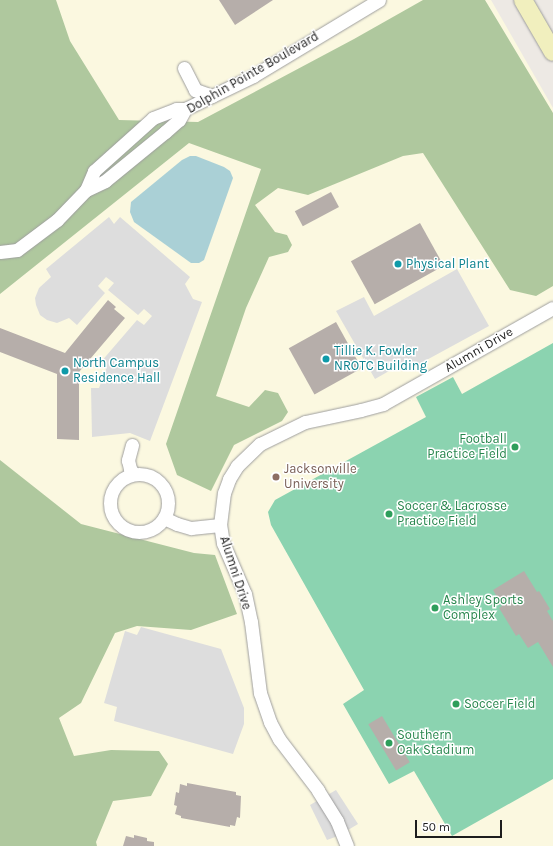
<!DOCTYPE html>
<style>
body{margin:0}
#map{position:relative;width:553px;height:846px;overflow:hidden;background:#ede9e4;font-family:Karla,sans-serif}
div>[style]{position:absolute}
.education>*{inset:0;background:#fbf8e0}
.forest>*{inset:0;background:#afc89e}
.pitch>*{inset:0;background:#8bd3b0}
.parking>*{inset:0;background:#ddd}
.water>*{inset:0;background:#aad0d6}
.building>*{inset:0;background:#b6aeaa;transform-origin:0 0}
.roads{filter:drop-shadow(0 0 1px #9e9e9e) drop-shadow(0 0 1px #9e9e9e)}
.minor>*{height:13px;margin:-6.5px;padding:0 6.5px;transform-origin:6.5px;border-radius:6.5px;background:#fff}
.minor>.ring{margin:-6.5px;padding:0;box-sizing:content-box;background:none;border:13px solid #fff;border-radius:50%}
.secondary>*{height:18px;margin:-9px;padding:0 9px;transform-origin:9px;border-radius:9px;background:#f1efbe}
.dots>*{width:11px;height:11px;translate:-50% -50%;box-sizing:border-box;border:2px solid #fff;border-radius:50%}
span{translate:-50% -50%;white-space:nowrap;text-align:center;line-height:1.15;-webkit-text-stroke:3px #fff;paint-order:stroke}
.street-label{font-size:13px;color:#1d1d1d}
.culture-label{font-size:13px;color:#0d838f}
.left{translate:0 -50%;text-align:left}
.leisure-label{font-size:13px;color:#27864d}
.right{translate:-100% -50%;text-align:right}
.education-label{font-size:13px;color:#785e54}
.scale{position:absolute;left:415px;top:820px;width:87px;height:18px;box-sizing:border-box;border:2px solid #1d1d1d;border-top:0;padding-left:5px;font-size:12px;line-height:14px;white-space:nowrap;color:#1d1d1d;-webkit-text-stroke:3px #fff;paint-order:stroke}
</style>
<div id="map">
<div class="education">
<i style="clip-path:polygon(0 0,491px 0,553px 108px,553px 846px,0 846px)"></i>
</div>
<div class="forest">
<i style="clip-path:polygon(0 0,56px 0,70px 41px,119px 120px,198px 122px,354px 39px,423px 0,485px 0,553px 113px,553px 286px,536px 296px,510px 290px,423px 153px,403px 156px,308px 195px,278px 188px,255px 205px,275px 232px,287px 235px,292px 245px,288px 252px,269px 257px,246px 308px,216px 396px,249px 407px,265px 390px,278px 393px,288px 412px,282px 421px,234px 445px,211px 491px,177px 475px,166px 444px,261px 169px,189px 143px,0 294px)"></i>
<i style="clip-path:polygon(0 460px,81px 524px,194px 553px,215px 555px,237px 614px,191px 630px,137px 626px,115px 633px,81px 703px,59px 718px,74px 756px,111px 750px,159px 751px,168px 764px,151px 796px,113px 801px,96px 842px,97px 846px,0 846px)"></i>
</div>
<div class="pitch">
<i style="clip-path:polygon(553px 343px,553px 779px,452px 836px,414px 771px,389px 784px,343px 704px,364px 690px,271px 525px,268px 512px,275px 500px,426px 417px,416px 397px,453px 377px,462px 394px)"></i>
</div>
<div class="parking">
<i style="clip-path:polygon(109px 217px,114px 224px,120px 217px,190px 277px,185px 284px,193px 299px,202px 302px,150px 441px,130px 433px,92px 437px,91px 388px,99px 388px,106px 369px,100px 363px,137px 320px,144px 325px,152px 316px,144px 309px,138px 315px,108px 290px,114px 283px,106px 277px,98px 286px,105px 293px,77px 325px,69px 318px,57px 323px,47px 320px,40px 315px,36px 305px,35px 298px,39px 288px,51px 277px,46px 269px)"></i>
<i style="clip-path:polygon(457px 269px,489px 326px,410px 369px,405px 362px,375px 379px,336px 311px,364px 297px,374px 316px)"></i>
<i style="clip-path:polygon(141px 627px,221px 649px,244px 708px,244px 724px,233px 754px,114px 721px,117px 707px,104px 703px,125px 631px,137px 635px)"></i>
<i style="clip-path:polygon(336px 790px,358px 824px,338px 836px,327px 840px,310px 805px)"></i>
</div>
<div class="water">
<i style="clip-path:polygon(190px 156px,196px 156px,224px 167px,230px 171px,233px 178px,204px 260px,199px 263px,191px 263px,134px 222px,130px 212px,131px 202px,182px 160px)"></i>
</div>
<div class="building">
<i style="clip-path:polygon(219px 0,273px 0,235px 25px)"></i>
<i style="left:331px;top:192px;width:17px;height:41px;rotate:62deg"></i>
<i style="left:420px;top:223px;width:49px;height:79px;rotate:61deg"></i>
<i style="clip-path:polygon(108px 300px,116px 307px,114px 309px,125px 318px,79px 372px,79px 440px,57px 439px,57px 374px,0 352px,0 328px,65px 353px)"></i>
<i style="left:336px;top:322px;width:53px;height:54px;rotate:61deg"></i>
<i style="clip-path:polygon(524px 571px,537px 592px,539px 591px,550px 609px,547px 611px,553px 621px,553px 667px,538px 642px,528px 648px,519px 634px,516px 636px,499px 608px,502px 606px,493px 590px)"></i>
<i style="left:382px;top:716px;width:54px;height:16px;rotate:59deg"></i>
<i style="clip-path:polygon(187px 783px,236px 792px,236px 795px,241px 796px,240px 818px,237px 817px,235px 826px,230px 825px,230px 827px,181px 818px,181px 816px,175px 814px,177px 806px,174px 805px,176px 792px,179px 793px,180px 784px,187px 786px)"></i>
<i style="clip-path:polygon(134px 835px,147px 838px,147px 841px,154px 842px,154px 846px,123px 846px,126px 836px,134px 838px)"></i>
</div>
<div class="roads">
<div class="minor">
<i style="left:184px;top:68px;width:25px;rotate:63deg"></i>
<i style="left:195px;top:90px;width:18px;rotate:19deg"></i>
<i style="left:86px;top:190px;width:21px;rotate:-67deg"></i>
<i style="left:94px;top:171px;width:79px;rotate:-41.9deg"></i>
<i style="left:153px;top:118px;width:25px;rotate:-21deg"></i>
<i style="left:176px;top:109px;width:9px"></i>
<i style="left:0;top:252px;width:17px;rotate:-7deg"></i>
<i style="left:17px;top:250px;width:50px;rotate:-36.9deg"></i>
<i style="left:57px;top:220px;width:42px;rotate:-46deg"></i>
<i style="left:86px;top:190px;width:21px;rotate:-25deg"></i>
<i style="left:105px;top:181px;width:77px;rotate:-39.2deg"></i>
<i style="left:165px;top:132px;width:18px;rotate:-41deg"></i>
<i style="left:179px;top:120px;width:13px;rotate:-61deg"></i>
<i style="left:185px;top:109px;width:76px;rotate:-25.9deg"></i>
<i style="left:253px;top:76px;width:147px;rotate:-31.1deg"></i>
<i style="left:132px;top:445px;width:16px;rotate:105deg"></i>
<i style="left:128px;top:460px;width:9px;rotate:77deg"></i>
<i style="left:130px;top:469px;width:6px;rotate:51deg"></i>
<i class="ring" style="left:110px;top:474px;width:45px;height:45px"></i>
<i style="left:164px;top:518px;width:14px;rotate:25deg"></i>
<i style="left:177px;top:524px;width:15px;rotate:16deg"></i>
<i style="left:191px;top:528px;width:29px;rotate:-6deg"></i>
<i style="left:347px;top:846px;width:27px;rotate:-112deg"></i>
<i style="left:337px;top:821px;width:36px;rotate:-122deg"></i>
<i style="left:318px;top:790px;width:64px;rotate:-127.4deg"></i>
<i style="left:279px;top:739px;width:19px;rotate:-118deg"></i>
<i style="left:270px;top:722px;width:31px;rotate:-109deg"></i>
<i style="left:260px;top:693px;width:72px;rotate:-97.2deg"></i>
<i style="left:251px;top:622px;width:29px;rotate:-102deg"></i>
<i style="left:245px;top:594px;width:56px;rotate:-113.3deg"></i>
<i style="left:223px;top:543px;width:18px;rotate:-99deg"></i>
<i style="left:220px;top:525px;width:32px;rotate:-83deg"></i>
<i style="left:224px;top:493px;width:15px;rotate:-70deg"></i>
<i style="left:229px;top:479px;width:15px;rotate:-58deg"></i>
<i style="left:237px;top:466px;width:32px;rotate:-44deg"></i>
<i style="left:260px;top:444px;width:50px;rotate:-26.1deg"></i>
<i style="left:305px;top:422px;width:57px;rotate:-12.1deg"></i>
<i style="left:361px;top:410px;width:23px;rotate:-15deg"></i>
<i style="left:383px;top:404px;width:195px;rotate:-29.5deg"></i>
</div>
<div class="secondary">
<i style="left:523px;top:0;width:60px;rotate:60deg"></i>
</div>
</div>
<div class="dots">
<i style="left:398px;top:264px;background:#0f9aa8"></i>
<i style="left:326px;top:359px;background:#0f9aa8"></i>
<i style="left:65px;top:371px;background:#0f9aa8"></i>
<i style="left:515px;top:447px;background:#2e9e5b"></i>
<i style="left:276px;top:477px;background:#8d6e63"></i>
<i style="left:389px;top:514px;background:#2e9e5b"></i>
<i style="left:435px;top:608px;background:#2e9e5b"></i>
<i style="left:456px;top:704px;background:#2e9e5b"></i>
<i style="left:389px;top:743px;background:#2e9e5b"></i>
</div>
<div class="street-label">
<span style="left:253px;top:73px;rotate:-30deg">Dolphin Pointe Boulevard</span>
<span style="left:479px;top:350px;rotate:-30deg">Alumni Drive</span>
<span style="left:235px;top:573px;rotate:72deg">Alumni Drive</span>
</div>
<div class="culture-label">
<span class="left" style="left:406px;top:264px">Physical Plant</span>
<span class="left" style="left:334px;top:359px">Tillie K. Fowler<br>NROTC Building</span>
<span class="left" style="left:73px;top:371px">North Campus<br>Residence Hall</span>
</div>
<div class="leisure-label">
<span class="right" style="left:507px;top:447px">Football<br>Practice Field</span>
<span class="left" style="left:397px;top:514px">Soccer &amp; Lacrosse<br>Practice Field</span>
<span class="left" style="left:443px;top:608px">Ashley Sports<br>Complex</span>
<span class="left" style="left:464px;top:704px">Soccer Field</span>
<span class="left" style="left:397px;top:743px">Southern<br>Oak Stadium</span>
</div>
<div class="education-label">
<span class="left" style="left:284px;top:477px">Jacksonville<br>University</span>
</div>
<div class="scale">50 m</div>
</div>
